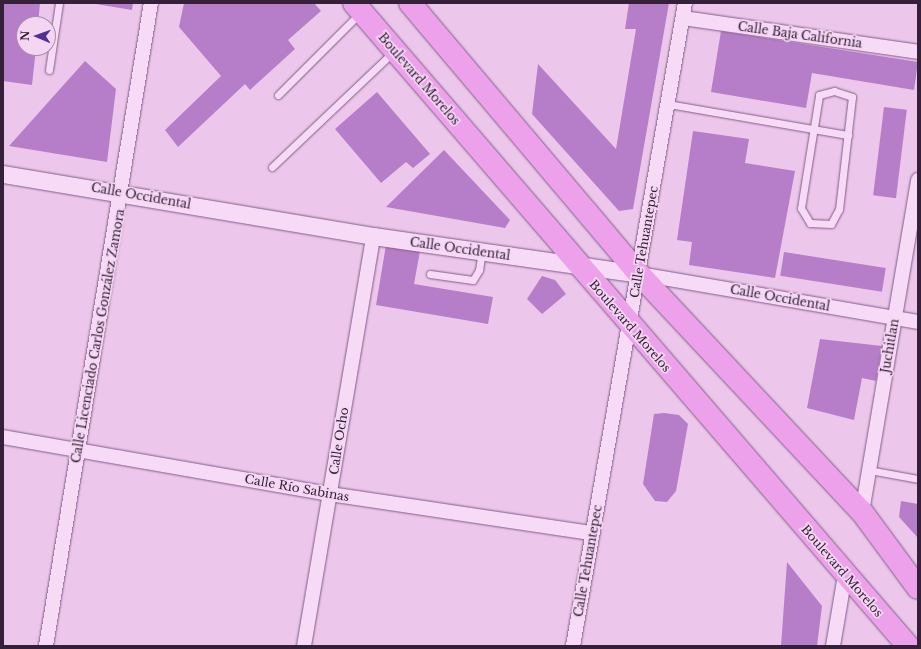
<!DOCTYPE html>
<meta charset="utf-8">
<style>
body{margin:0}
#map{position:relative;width:921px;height:649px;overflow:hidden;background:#ecc7eb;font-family:"Libre Baskerville",serif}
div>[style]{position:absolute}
.building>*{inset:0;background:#b67ec8;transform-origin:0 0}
.roads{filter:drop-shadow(0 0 1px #815d87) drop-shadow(0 0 1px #815d87)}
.service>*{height:7px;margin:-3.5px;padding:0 3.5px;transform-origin:3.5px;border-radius:3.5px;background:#f7daf6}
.minor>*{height:14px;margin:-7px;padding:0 7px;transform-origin:7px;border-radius:7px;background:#f7daf6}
.tertiary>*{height:17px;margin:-8.5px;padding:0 8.5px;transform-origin:8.5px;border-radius:8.5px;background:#f7daf6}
.primary>*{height:22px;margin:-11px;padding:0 11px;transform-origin:11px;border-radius:11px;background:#eda1eb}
span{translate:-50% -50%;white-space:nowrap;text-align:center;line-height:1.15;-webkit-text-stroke:3.5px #f4d6f2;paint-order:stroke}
.street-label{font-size:12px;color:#342038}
.frame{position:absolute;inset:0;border:4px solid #342038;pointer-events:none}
.north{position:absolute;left:16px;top:16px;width:40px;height:40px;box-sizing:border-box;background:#f4d6f2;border:1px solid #a78da8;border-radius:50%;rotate:272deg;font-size:11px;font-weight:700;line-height:16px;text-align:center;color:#342038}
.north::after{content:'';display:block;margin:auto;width:14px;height:18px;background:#513093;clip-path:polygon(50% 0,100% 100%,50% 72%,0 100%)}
</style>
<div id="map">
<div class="building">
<i style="clip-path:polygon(3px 3px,40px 3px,38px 24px,24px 24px,24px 48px,36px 48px,32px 85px,3px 81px)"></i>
<i style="clip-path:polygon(90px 3px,133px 3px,132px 10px)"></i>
<i style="clip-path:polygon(184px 3px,314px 3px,321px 11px,288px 40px,295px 49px,250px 90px,245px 84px,178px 147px,165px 130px,221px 76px,179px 27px)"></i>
<i style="clip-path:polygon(629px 3px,669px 3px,633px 209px,619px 211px,532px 114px,538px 64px,616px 149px,636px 29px,625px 29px)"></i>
<i style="clip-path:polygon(721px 31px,918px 62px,914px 90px,812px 73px,806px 108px,711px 92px)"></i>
<i style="clip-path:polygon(85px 61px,116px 89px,107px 162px,9px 146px)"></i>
<i style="clip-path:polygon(377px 92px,430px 154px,413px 168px,406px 162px,381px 183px,335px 129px)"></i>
<i style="left:884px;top:107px;width:23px;height:89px;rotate:7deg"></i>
<i style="clip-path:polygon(693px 131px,749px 139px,745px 163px,795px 171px,775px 278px,689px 265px,692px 242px,677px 240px)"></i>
<i style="clip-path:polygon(444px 150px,510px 220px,505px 228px,386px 207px)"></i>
<i style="clip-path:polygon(386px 245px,420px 251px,414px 284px,493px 297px,488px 324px,376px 305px)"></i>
<i style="left:784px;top:252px;width:103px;height:24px;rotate:9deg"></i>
<i style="clip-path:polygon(542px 276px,555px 280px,566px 294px,542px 314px,527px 299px)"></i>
<i style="clip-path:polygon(820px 339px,882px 346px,876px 381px,862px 378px,854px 420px,807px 408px)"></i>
<i style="clip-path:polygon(664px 413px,679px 415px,688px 424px,676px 491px,667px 502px,655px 501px,643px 484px,654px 414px)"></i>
<i style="clip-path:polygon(901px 501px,918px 504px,918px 538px,899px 517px)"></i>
<i style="clip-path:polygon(787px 562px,822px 606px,817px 646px,781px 646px)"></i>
</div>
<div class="roads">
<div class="service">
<i style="left:49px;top:70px;width:68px;rotate:-81.5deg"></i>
<i style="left:834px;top:91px;width:19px;rotate:18deg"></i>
<i style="left:852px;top:97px;width:113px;rotate:96.6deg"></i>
<i style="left:839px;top:209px;width:17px;rotate:118deg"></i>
<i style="left:831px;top:224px;width:21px;rotate:-177deg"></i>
<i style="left:810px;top:223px;width:17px;rotate:-121deg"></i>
<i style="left:801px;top:208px;width:114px;rotate:-80.9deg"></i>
<i style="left:819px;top:95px;width:16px;rotate:-15deg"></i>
<i style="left:278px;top:95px;width:116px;rotate:-45deg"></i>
<i style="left:668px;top:104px;width:183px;rotate:9.8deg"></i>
<i style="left:272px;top:167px;width:167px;rotate:-43.5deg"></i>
<i style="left:430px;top:274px;width:43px;rotate:7.9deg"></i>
<i style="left:473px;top:280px;width:12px;rotate:-59deg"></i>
<i style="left:479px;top:270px;width:18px;rotate:-81deg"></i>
<i style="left:869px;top:470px;width:50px;rotate:10.4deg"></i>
</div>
<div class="minor">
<i style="left:683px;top:18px;width:237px;rotate:8.2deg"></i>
<i style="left:640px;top:274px;width:282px;rotate:9.8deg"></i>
<i style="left:3px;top:437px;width:332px;rotate:9.9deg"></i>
<i style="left:330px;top:494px;width:265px;rotate:8.5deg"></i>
<i style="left:862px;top:512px;width:337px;rotate:-80.4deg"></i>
<i style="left:46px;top:646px;width:652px;rotate:-80.73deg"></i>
<i style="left:304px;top:646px;width:416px;rotate:-80.4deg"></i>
<i style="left:573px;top:646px;width:653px;rotate:-80.12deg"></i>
<i style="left:833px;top:646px;width:72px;rotate:-80.4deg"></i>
</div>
<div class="tertiary">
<i style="left:3px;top:174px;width:375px;rotate:9.5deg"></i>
<i style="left:373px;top:236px;width:269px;rotate:8.1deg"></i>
</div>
<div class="primary">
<i style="left:354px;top:3px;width:849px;rotate:49.25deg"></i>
<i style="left:410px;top:3px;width:355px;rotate:49.8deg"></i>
<i style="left:639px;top:274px;width:326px;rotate:46.9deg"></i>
<i style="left:862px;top:512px;width:94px;rotate:53.6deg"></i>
</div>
</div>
<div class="street-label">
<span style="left:800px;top:35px;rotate:8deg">Calle Baja California</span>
<span style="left:419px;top:79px;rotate:49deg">Boulevard Morelos</span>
<span style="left:141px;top:196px;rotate:10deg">Calle Occidental</span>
<span style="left:644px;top:242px;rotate:-80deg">Calle Tehuantepec</span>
<span style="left:460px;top:249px;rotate:8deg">Calle Occidental</span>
<span style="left:780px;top:298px;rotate:10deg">Calle Occidental</span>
<span style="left:630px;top:326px;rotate:49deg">Boulevard Morelos</span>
<span style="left:98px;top:336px;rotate:-80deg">Calle Licenciado Carlos González Zamora</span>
<span style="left:890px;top:346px;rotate:-80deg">Juchitlan</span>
<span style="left:339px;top:441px;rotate:-81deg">Calle Ocho</span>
<span style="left:297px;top:488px;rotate:10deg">Calle Río Sabinas</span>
<span style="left:588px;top:561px;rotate:-80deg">Calle Tehuantepec</span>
<span style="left:842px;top:571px;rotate:49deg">Boulevard Morelos</span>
</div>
<div class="frame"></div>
<div class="north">N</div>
</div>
